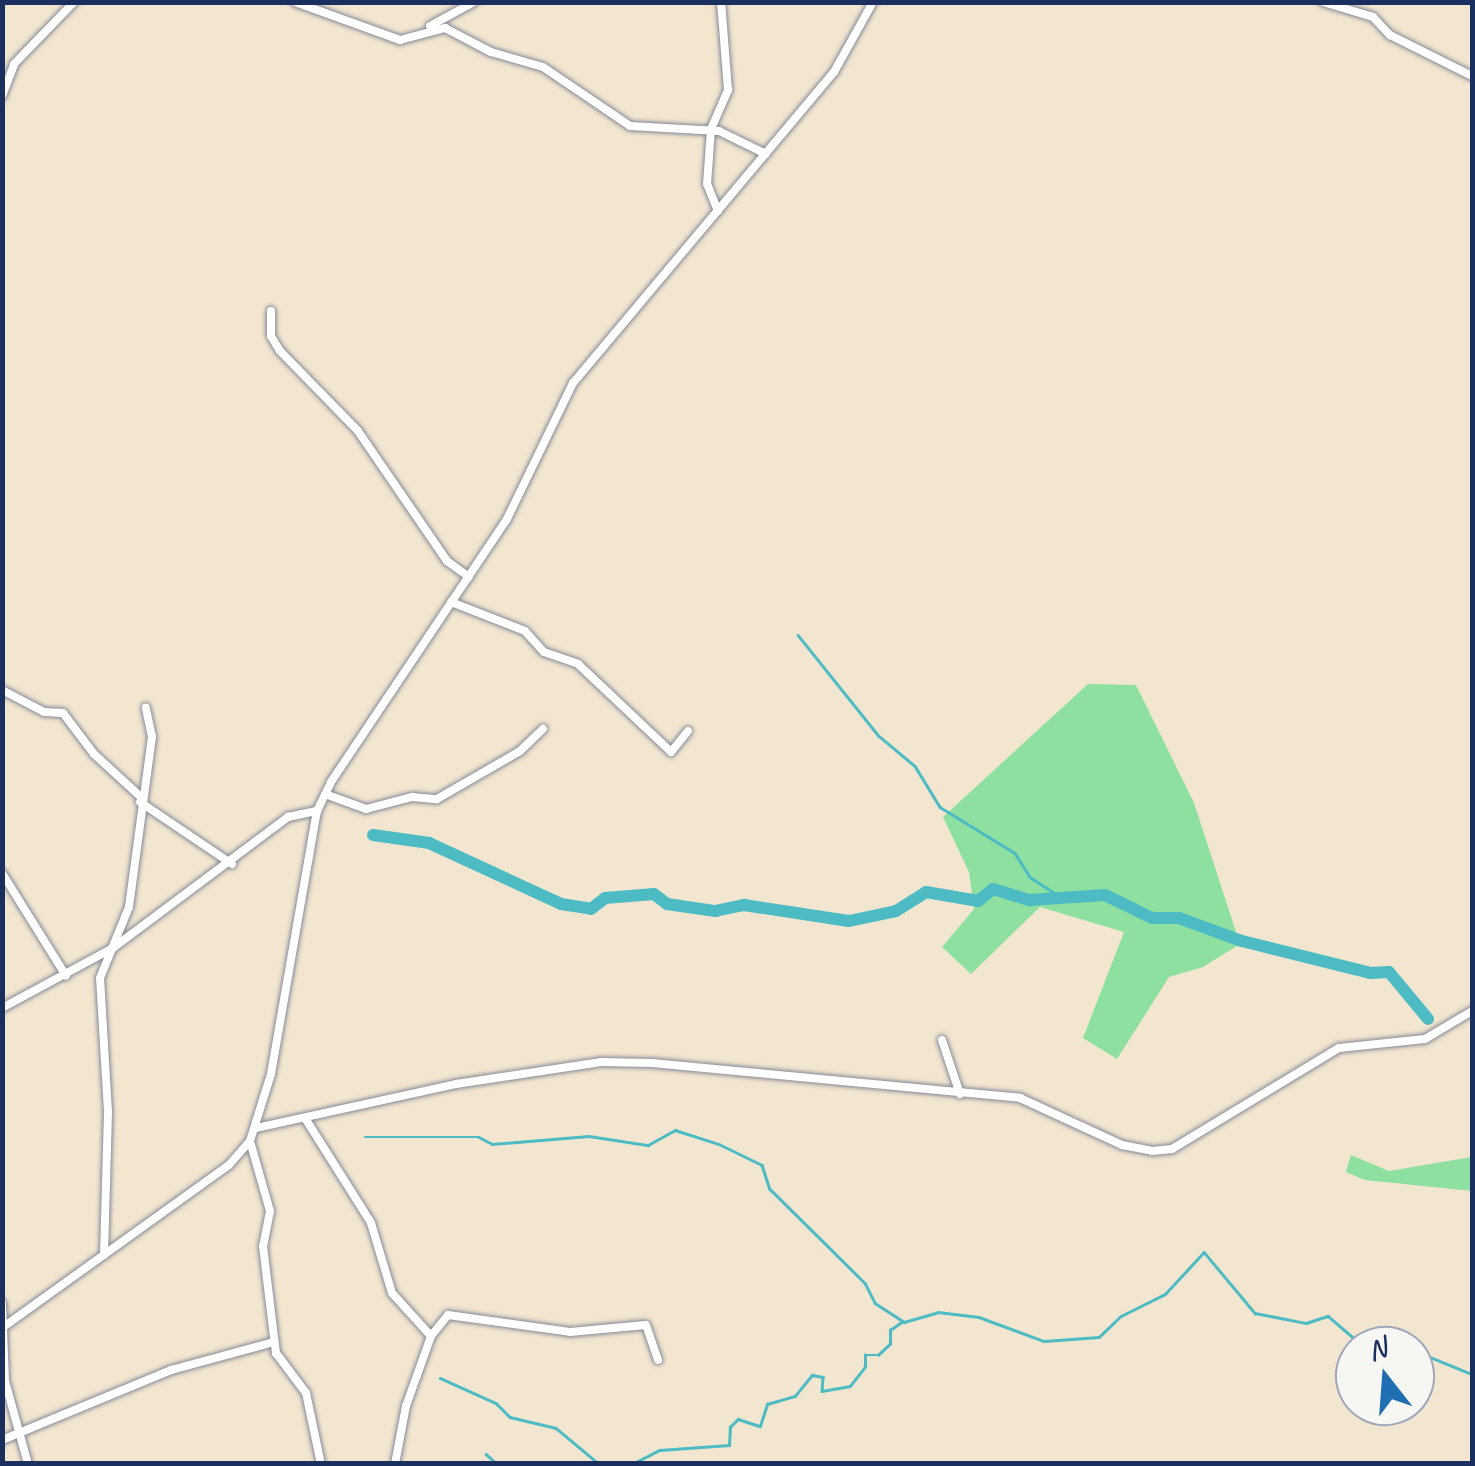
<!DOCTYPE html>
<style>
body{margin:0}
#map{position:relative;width:1475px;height:1466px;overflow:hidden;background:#f2e6d0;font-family:Caveat,sans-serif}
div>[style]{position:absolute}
.green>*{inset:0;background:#8de0a0}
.stream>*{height:2.5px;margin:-1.25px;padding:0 1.25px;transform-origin:1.25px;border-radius:1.25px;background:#4dbbc4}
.river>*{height:12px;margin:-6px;padding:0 6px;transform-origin:6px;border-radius:6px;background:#4dbbc4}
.roads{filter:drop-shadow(0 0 2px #868a97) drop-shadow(0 0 2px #868a97)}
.minor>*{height:8px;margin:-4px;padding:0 4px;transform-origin:4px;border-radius:4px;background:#fff}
span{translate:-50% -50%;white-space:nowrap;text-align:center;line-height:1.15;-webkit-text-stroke:8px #f6f6f2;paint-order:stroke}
.frame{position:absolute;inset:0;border:5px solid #1b2f5e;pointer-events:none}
.north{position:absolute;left:1335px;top:1326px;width:100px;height:100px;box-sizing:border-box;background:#f6f6f2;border:2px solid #9ea6b7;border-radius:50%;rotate:343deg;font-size:28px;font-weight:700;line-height:40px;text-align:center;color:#1b2f5e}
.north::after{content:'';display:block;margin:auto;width:35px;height:45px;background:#1f6fb2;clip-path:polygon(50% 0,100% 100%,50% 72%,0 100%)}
</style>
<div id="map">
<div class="green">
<i style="clip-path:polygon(1088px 684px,1136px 685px,1194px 803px,1240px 944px,1203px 967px,1169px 977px,1117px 1059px,1083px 1038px,1124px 932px,1040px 907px,971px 974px,942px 947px,974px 909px,969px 872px,943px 817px)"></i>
<i style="clip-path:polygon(1351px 1155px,1389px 1171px,1472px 1157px,1472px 1191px,1365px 1180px,1346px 1172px)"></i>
</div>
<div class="stream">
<i style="left:798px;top:635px;width:129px;rotate:51.3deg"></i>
<i style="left:879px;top:736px;width:47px;rotate:39.8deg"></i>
<i style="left:915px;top:766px;width:48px;rotate:58.6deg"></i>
<i style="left:940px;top:807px;width:88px;rotate:31.5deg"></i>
<i style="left:1015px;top:853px;width:28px;rotate:58deg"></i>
<i style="left:1030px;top:877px;width:33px;rotate:33deg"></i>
<i style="left:365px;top:1137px;width:114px"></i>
<i style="left:479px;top:1137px;width:15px;rotate:28deg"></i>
<i style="left:492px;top:1144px;width:97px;rotate:-4.7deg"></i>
<i style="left:589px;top:1136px;width:60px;rotate:8.7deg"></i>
<i style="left:648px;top:1145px;width:31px;rotate:-29deg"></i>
<i style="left:675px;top:1130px;width:46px;rotate:17.7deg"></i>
<i style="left:719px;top:1144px;width:48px;rotate:26deg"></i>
<i style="left:762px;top:1165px;width:25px;rotate:72deg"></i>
<i style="left:770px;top:1189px;width:134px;rotate:44.7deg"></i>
<i style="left:865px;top:1283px;width:22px;rotate:63deg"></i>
<i style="left:875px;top:1303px;width:35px;rotate:33deg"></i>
<i style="left:904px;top:1322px;width:35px;rotate:-16deg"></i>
<i style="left:938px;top:1312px;width:41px;rotate:7deg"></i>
<i style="left:979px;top:1317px;width:69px;rotate:20.3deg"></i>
<i style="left:1044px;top:1341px;width:55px;rotate:-4.2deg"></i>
<i style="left:1099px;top:1337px;width:30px;rotate:-44deg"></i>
<i style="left:1121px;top:1316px;width:49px;rotate:-26.6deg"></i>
<i style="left:1165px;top:1294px;width:57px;rotate:-47.1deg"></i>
<i style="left:1204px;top:1252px;width:80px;rotate:50.1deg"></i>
<i style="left:1255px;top:1313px;width:52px;rotate:11.1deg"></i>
<i style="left:1306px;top:1323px;width:23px;rotate:-18deg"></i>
<i style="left:1328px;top:1316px;width:45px;rotate:40.5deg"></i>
<i style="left:1362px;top:1345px;width:35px;rotate:2deg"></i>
<i style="left:1415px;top:1351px;width:61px;rotate:22deg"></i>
<i style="left:440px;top:1378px;width:61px;rotate:24.1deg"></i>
<i style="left:496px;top:1403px;width:20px;rotate:45deg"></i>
<i style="left:510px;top:1417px;width:47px;rotate:13.4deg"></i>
<i style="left:556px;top:1428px;width:56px;rotate:39.9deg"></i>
<i style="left:486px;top:1454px;width:15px;rotate:42deg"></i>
<i style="left:632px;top:1464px;width:31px;rotate:-27deg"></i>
<i style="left:660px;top:1450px;width:69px;rotate:-4.1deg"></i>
<i style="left:729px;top:1445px;width:18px;rotate:-87deg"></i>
<i style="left:730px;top:1427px;width:11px;rotate:-45deg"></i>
<i style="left:738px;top:1419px;width:23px;rotate:18deg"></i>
<i style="left:760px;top:1426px;width:23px;rotate:-72deg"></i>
<i style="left:767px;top:1404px;width:29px;rotate:-16deg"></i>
<i style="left:795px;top:1396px;width:27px;rotate:-51deg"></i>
<i style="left:812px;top:1375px;width:11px;rotate:10deg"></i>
<i style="left:823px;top:1377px;width:14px;rotate:94deg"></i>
<i style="left:822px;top:1391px;width:28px;rotate:-10deg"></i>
<i style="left:850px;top:1386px;width:24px;rotate:-52deg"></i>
<i style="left:865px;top:1367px;width:12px;rotate:-90deg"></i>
<i style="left:865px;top:1355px;width:13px"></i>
<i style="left:878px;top:1355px;width:16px;rotate:-43deg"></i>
<i style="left:890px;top:1344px;width:14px;rotate:-90deg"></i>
<i style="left:890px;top:1330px;width:14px;rotate:-34deg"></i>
</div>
<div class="river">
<i style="left:373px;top:835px;width:57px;rotate:8.1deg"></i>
<i style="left:429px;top:843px;width:145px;rotate:24.8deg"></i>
<i style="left:561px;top:904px;width:30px;rotate:9deg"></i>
<i style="left:591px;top:909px;width:18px;rotate:-38deg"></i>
<i style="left:605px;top:898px;width:49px;rotate:-4.7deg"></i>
<i style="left:654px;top:894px;width:16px;rotate:38deg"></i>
<i style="left:667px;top:904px;width:49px;rotate:8.3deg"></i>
<i style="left:715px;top:911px;width:30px;rotate:-12deg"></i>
<i style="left:744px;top:905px;width:106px;rotate:8.7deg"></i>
<i style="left:849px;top:921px;width:48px;rotate:-12deg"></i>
<i style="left:896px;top:911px;width:36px;rotate:-32deg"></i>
<i style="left:926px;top:892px;width:53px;rotate:9.8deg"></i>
<i style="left:978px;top:901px;width:19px;rotate:-39deg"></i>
<i style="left:993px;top:889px;width:39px;rotate:17deg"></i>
<i style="left:1030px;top:900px;width:75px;rotate:-3.8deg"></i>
<i style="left:1105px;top:895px;width:52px;rotate:26.1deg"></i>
<i style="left:1152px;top:918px;width:27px"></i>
<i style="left:1179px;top:918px;width:67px;rotate:20.1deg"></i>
<i style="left:1242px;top:941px;width:132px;rotate:14deg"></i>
<i style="left:1370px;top:973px;width:19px;rotate:-3deg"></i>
<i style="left:1389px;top:972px;width:61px;rotate:50.3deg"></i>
</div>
<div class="roads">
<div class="minor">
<i style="left:295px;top:2px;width:112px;rotate:19.9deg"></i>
<i style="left:400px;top:40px;width:47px;rotate:-14.9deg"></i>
<i style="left:445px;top:28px;width:52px;rotate:27.6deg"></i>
<i style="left:491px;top:52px;width:54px;rotate:16.1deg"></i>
<i style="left:543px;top:67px;width:105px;rotate:34.1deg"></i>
<i style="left:630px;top:126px;width:89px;rotate:3.2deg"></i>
<i style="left:719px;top:131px;width:52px;rotate:26.1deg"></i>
<i style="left:1323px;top:2px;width:52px;rotate:16.7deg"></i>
<i style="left:1373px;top:17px;width:25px;rotate:47deg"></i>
<i style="left:1390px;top:35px;width:92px;rotate:26.6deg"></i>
<i style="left:430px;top:26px;width:50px;rotate:-28.6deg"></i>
<i style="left:2px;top:96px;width:34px;rotate:-69deg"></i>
<i style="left:14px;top:64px;width:86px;rotate:-45.9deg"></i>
<i style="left:718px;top:211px;width:29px;rotate:-112deg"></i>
<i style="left:707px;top:184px;width:55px;rotate:-85.8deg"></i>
<i style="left:711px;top:129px;width:43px;rotate:-66.4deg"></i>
<i style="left:728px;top:90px;width:88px;rotate:-94.5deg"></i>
<i style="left:271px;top:311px;width:25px;rotate:90deg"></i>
<i style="left:271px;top:336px;width:17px;rotate:59deg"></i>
<i style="left:280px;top:351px;width:112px;rotate:45.7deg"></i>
<i style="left:358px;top:431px;width:158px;rotate:55.6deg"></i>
<i style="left:447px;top:561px;width:27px;rotate:36deg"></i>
<i style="left:451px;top:602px;width:79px;rotate:21.4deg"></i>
<i style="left:525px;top:631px;width:28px;rotate:48deg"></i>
<i style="left:544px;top:652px;width:36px;rotate:19deg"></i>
<i style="left:578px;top:664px;width:128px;rotate:43.4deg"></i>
<i style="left:671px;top:752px;width:27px;rotate:-51deg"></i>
<i style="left:2px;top:690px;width:47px;rotate:27.6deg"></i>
<i style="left:44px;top:712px;width:19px;rotate:3deg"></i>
<i style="left:63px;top:713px;width:51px;rotate:52.9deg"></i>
<i style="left:94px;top:754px;width:64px;rotate:42.5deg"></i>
<i style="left:325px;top:794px;width:44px;rotate:20.1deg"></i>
<i style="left:366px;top:809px;width:48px;rotate:-14.6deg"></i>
<i style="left:412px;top:797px;width:25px;rotate:5deg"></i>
<i style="left:437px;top:799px;width:96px;rotate:-30deg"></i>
<i style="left:520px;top:751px;width:32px;rotate:-44deg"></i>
<i style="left:140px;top:802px;width:111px;rotate:34deg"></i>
<i style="left:2px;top:873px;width:121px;rotate:58.1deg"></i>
<i style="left:2px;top:1008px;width:126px;rotate:-28.4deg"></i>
<i style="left:113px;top:948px;width:219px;rotate:-36.8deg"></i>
<i style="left:288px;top:817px;width:30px;rotate:-12deg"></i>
<i style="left:942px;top:1040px;width:57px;rotate:71.6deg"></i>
<i style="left:305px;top:1118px;width:124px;rotate:57.8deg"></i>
<i style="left:371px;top:1223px;width:73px;rotate:73.3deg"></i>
<i style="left:392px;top:1293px;width:58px;rotate:47.8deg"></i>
<i style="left:256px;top:1128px;width:205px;rotate:-12.4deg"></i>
<i style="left:456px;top:1084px;width:147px;rotate:-8.6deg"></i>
<i style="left:601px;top:1062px;width:51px;rotate:1.1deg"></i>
<i style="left:652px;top:1063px;width:370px;rotate:5.4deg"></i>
<i style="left:1020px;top:1098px;width:112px;rotate:24.7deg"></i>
<i style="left:1122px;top:1145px;width:31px;rotate:11deg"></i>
<i style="left:1152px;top:1151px;width:20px;rotate:-6deg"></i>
<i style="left:1172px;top:1149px;width:195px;rotate:-31.2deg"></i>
<i style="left:1339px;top:1048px;width:86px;rotate:-6deg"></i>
<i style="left:1425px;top:1039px;width:55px;rotate:-30.8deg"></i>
<i style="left:250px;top:1141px;width:73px;rotate:74.1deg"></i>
<i style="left:270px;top:1211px;width:36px;rotate:101deg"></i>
<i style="left:263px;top:1246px;width:108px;rotate:83.1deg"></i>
<i style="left:276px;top:1353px;width:50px;rotate:53.1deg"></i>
<i style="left:306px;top:1393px;width:73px;rotate:78.1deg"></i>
<i style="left:104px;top:1255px;width:143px;rotate:-88.4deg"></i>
<i style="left:108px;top:1112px;width:134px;rotate:-93.4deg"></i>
<i style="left:100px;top:978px;width:77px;rotate:-67.8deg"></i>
<i style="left:129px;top:907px;width:172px;rotate:-82.3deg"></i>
<i style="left:152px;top:737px;width:30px;rotate:-102deg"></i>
<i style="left:2px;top:1303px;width:78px;rotate:87.8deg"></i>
<i style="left:5px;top:1381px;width:86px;rotate:74.5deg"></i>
<i style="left:2px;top:1328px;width:279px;rotate:-35.7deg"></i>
<i style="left:229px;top:1165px;width:32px;rotate:-49deg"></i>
<i style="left:250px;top:1141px;width:70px;rotate:-72.6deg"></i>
<i style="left:271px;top:1074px;width:267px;rotate:-80.1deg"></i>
<i style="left:317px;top:811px;width:32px;rotate:-64deg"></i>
<i style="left:331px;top:782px;width:316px;rotate:-56.2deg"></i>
<i style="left:507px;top:519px;width:151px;rotate:-64.1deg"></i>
<i style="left:573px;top:383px;width:406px;rotate:-50deg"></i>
<i style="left:834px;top:72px;width:80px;rotate:-60.9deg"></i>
<i style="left:2px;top:1440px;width:183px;rotate:-22.5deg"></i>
<i style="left:171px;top:1370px;width:107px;rotate:-15.2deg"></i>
<i style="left:395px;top:1464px;width:59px;rotate:-79.3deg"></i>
<i style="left:406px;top:1406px;width:74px;rotate:-70.3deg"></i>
<i style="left:431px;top:1336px;width:27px;rotate:-51deg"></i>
<i style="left:448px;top:1315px;width:123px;rotate:7.9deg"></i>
<i style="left:570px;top:1332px;width:76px;rotate:-5.3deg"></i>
<i style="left:646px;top:1325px;width:37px;rotate:71deg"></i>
</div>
</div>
<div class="frame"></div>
<div class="north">N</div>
</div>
